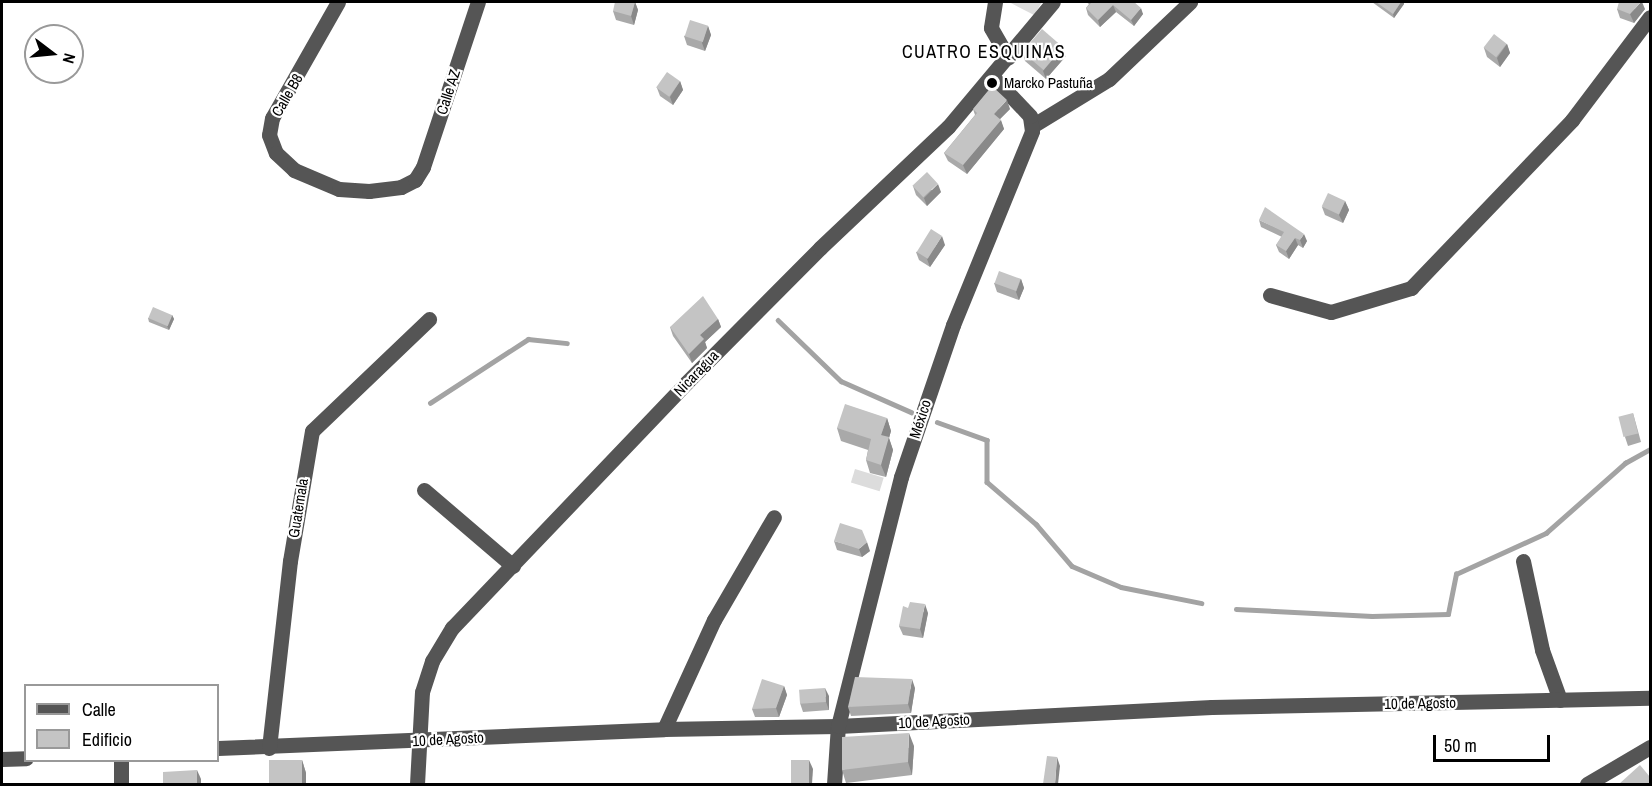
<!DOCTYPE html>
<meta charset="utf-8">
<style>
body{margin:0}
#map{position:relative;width:1652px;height:786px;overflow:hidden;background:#fff;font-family:"Archivo Narrow",sans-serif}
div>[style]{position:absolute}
.green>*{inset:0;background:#dcdcdc;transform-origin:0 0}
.stream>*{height:4.5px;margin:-2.25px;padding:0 2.25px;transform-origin:2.25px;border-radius:2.25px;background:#a3a3a3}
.minor>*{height:15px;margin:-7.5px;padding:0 7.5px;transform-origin:7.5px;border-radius:7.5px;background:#555}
.wall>*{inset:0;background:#a9a9a9}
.shaded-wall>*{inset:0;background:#898989}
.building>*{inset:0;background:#c4c4c4;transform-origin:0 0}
.dots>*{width:16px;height:16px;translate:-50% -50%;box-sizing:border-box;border:3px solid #fff;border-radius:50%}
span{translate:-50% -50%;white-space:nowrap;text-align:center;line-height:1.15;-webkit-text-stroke:4.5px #fff;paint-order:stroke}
.poi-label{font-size:15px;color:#000}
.left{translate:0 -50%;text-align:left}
.street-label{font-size:15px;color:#000}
.quarter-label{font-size:18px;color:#000;letter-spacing:1.5px}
.frame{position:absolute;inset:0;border:3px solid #000;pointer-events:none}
.legend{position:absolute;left:24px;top:684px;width:195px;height:78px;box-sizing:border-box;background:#fff;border:2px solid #999;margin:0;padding:8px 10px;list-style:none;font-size:18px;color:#000}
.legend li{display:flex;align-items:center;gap:12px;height:30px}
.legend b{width:30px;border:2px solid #999}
.north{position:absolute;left:24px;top:24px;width:60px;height:60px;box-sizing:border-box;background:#fff;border:2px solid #999;border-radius:50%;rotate:106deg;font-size:16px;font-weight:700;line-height:24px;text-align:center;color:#000}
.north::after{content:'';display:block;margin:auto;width:21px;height:27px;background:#000;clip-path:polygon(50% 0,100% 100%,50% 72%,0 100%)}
.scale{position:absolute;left:1433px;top:735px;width:117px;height:27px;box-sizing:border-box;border:3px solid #000;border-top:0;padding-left:8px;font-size:18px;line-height:21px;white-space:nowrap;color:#000;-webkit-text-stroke:4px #fff;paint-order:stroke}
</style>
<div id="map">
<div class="green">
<i style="clip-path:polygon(1009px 2px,1042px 2px,1034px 15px)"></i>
<i style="left:855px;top:469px;width:30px;height:14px;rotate:17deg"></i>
</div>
<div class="stream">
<i style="left:778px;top:320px;width:88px;rotate:44.1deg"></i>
<i style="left:841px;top:381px;width:77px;rotate:23.9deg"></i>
<i style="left:430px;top:403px;width:117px;rotate:-33.1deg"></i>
<i style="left:528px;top:339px;width:39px;rotate:6deg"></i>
<i style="left:937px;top:422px;width:53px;rotate:19.8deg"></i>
<i style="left:987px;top:440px;width:42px;rotate:90deg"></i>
<i style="left:987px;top:482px;width:65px;rotate:40.6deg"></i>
<i style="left:1036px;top:524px;width:55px;rotate:49.4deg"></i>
<i style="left:1072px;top:566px;width:53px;rotate:23.2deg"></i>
<i style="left:1121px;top:587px;width:82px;rotate:11.3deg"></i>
<i style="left:1236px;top:609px;width:136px;rotate:2.9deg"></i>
<i style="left:1372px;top:616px;width:76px;rotate:-1.5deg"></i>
<i style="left:1448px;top:614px;width:41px;rotate:-78.7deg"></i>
<i style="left:1456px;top:574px;width:99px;rotate:-24.5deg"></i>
<i style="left:1546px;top:533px;width:106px;rotate:-41.5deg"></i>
<i style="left:1625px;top:463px;width:29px;rotate:-29deg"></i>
</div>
<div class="minor">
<i style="left:338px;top:2px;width:133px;rotate:119.6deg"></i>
<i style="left:272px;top:118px;width:17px;rotate:100deg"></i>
<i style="left:269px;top:135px;width:19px;rotate:69deg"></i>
<i style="left:276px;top:153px;width:25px;rotate:43deg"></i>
<i style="left:294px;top:170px;width:49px;rotate:22.9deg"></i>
<i style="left:339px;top:189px;width:30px;rotate:4deg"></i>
<i style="left:369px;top:191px;width:32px;rotate:-7deg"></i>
<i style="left:401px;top:187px;width:16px;rotate:-27deg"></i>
<i style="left:415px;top:180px;width:15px;rotate:-58deg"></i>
<i style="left:423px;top:167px;width:174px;rotate:-71.6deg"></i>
<i style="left:995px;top:2px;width:26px;rotate:99deg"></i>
<i style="left:991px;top:28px;width:34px;rotate:60deg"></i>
<i style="left:1032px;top:126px;width:90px;rotate:-31.4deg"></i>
<i style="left:1109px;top:79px;width:112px;rotate:-43.5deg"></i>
<i style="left:1270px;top:295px;width:63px;rotate:15.6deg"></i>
<i style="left:1331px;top:312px;width:84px;rotate:-16.7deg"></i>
<i style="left:1411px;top:288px;width:233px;rotate:-46.2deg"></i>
<i style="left:1572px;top:120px;width:129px;rotate:-52.9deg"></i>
<i style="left:424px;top:490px;width:117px;rotate:40.5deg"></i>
<i style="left:1523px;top:561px;width:91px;rotate:77.9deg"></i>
<i style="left:1542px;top:650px;width:53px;rotate:70.2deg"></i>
<i style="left:664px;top:729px;width:120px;rotate:-65.4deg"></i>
<i style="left:714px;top:620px;width:119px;rotate:-59.8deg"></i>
<i style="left:218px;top:748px;width:446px;rotate:-2.4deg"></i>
<i style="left:664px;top:729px;width:174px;rotate:-1deg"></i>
<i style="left:838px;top:726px;width:374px;rotate:-2.9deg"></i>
<i style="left:1212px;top:707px;width:438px;rotate:-1.2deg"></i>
<i style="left:269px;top:748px;width:188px;rotate:-83.6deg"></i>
<i style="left:290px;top:561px;width:132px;rotate:-80.4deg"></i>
<i style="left:312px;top:431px;width:162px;rotate:-43.7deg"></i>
<i style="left:2px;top:759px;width:24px;rotate:-2deg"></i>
<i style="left:121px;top:784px;width:24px;rotate:-90deg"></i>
<i style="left:417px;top:784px;width:92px;rotate:-86.9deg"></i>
<i style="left:422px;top:692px;width:33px;rotate:-72deg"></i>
<i style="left:432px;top:661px;width:39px;rotate:-59deg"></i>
<i style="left:452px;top:628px;width:339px;rotate:-46.3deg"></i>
<i style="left:686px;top:383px;width:190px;rotate:-45.2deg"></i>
<i style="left:820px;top:248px;width:176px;rotate:-43.4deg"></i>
<i style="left:948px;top:127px;width:163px;rotate:-50deg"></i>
<i style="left:834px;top:784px;width:58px;rotate:-86.1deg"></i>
<i style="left:838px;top:726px;width:257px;rotate:-75.8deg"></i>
<i style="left:901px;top:477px;width:161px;rotate:-71.1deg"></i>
<i style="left:953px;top:325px;width:209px;rotate:-67.8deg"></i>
<i style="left:1032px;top:131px;width:15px;rotate:-98deg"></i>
<i style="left:1030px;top:116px;width:54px;rotate:-133.5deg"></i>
<i style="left:1587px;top:784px;width:73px;rotate:-30.4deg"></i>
</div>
<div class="wall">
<i style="clip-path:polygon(635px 2px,638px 10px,634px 25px,616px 20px,613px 11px)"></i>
<i style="clip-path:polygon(1086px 2px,1134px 2px,1143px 14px,1134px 26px,1116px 12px,1100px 27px,1088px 15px,1086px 8px,1089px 4px)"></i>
<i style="clip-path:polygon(1372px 2px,1404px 2px,1404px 4px,1394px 18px)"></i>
<i style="clip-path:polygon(1617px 9px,1645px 9px,1634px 23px,1620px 18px)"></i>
<i style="clip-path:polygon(708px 26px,711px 35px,705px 51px,687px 45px,684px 36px)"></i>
<i style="clip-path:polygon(1507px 44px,1510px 53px,1500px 67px,1487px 57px,1484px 48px)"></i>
<i style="clip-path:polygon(1063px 47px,1066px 56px,1046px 79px,1025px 61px,1022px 52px)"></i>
<i style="clip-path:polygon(680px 81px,683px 90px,673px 105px,660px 96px,657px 88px)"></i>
<i style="clip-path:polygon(973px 109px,1010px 109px,1000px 119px,1004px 129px,967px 174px,948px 161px,944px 153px,975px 115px)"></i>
<i style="clip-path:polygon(913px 186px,941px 192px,927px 206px,916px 195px)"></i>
<i style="clip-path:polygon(1345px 201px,1349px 210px,1343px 223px,1325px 215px,1322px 207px)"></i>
<i style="clip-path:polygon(1259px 220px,1307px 241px,1303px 248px,1298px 245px,1289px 259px,1279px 252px,1276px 245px,1282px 237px,1261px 227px)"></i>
<i style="clip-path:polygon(945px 245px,930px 267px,919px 260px,916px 252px)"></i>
<i style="clip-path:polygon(1021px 279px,1024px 288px,1019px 300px,997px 292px,994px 283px)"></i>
<i style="clip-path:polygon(172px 315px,174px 319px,169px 330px,149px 322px,148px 318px)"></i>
<i style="clip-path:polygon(718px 319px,721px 327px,705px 342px,707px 348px,692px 363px,673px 336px,670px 327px)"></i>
<i style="clip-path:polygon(1633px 413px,1641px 442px,1628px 446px,1625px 437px)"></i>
<i style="clip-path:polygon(887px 418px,891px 431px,889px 438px,893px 450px,886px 477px,870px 473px,866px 460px,868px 450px,841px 441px,837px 428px)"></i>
<i style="clip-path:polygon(834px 541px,870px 551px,862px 557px,837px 550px)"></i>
<i style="clip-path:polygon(908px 608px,928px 613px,923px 638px,903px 635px,899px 626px)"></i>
<i style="clip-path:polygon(784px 686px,787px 695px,779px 717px,755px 717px,752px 709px)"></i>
<i style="clip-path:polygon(915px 688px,911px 713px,851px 716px,848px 707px)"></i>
<i style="clip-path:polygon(829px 696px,829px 710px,803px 712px,800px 703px)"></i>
<i style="clip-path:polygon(914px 746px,912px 775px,846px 783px,842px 770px)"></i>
<i style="clip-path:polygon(302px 760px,306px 773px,306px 784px,268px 784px)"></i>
</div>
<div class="shaded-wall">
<i style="clip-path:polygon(635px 2px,638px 10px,634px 25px,631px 16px)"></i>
<i style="clip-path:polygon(1401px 2px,1404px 2px,1404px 4px,1394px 18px,1393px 14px)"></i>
<i style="clip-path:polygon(1641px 2px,1642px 2px,1645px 9px,1634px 23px,1630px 14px)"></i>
<i style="clip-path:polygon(1113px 5px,1116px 12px,1100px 27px,1098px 20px)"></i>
<i style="clip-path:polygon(1141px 8px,1143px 14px,1134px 26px,1131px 20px)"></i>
<i style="clip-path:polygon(708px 26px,711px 35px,705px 51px,702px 43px)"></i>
<i style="clip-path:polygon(1507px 44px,1510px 53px,1500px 67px,1497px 58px)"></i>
<i style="clip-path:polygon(1063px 47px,1066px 56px,1046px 79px,1043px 71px)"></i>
<i style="clip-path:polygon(680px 81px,683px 90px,673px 105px,670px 97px)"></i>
<i style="clip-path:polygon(1007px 100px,1010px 109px,997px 122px,994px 114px)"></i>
<i style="clip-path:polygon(1001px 120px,1004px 129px,967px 174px,963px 165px)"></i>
<i style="clip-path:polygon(938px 184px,941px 192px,927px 206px,924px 198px)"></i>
<i style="clip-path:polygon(1345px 201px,1349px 210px,1343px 223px,1339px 215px)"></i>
<i style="clip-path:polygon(1304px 234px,1307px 241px,1303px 248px,1300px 240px)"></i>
<i style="clip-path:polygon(942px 236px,945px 245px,930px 267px,927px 259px)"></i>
<i style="clip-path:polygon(1295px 238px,1298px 245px,1289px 259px,1286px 251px)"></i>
<i style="clip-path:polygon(1021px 279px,1024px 288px,1019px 300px,1016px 292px)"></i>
<i style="clip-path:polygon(172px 315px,174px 319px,169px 330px,167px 326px)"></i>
<i style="clip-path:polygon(718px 319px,721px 327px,705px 342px,707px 348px,692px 363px,689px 354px,700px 335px)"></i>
<i style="clip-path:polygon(887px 418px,891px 431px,889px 438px,893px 450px,886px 477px,881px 465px,881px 435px)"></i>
<i style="clip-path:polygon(867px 542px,870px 551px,862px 557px,859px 549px)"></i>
<i style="clip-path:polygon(925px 604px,928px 613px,923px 638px,920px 629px)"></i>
<i style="clip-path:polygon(912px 679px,915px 688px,911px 713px,908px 704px)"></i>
<i style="clip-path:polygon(784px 686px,787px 695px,779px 717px,776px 708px)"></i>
<i style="clip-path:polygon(825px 688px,829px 696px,829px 710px,826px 702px)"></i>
<i style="clip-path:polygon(909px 733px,914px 746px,912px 775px,908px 762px)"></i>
<i style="clip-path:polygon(1057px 757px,1060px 766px,1058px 784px,1055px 784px)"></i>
<i style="clip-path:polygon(302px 760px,306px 773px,306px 784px,302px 784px)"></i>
<i style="clip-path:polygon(809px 760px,813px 769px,812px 784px,808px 784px)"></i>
<i style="clip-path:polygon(197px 770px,201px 779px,201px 784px,197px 784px)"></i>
</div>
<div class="building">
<i style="clip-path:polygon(615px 2px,635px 2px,631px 16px,613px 11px)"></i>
<i style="clip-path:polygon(1091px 2px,1134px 2px,1141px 8px,1131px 20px,1113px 5px,1098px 20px,1086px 8px,1092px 2px)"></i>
<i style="clip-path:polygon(1376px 2px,1401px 2px,1393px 14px)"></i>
<i style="clip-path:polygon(1619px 2px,1641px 2px,1630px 14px,1617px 9px)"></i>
<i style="left:690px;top:20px;width:19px;height:17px;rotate:18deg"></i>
<i style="left:1042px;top:29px;width:28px;height:30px;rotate:41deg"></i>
<i style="left:1494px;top:34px;width:16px;height:17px;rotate:38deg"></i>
<i style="left:667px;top:72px;width:16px;height:19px;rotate:35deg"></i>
<i style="clip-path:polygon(992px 86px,1007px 100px,994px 114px,1001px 120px,963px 165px,944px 153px,977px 113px,973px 109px)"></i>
<i style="left:927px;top:172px;width:16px;height:20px;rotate:47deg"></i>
<i style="left:1328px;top:193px;width:19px;height:15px;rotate:25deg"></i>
<i style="clip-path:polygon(1265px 207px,1304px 234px,1300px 240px,1295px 238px,1286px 251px,1276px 245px,1284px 232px,1259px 220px)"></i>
<i style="left:931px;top:229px;width:13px;height:27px;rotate:32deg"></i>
<i style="left:999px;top:271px;width:23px;height:13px;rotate:20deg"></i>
<i style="clip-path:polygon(703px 296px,718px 319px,700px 335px,704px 339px,689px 354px,670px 327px)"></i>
<i style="left:153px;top:307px;width:21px;height:12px;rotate:23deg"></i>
<i style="clip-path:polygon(845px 404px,887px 418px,881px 435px,889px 437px,881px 465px,866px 460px,871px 439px,837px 428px)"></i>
<i style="left:1633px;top:413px;width:21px;height:15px;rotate:76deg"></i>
<i style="clip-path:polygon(840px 523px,862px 530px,867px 542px,859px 549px,834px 541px)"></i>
<i style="clip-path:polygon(910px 602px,925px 604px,920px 629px,899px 626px,903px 606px,908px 608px)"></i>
<i style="clip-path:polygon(855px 677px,912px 679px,908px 704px,848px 707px)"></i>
<i style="clip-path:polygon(762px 679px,784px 686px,776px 708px,752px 709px)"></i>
<i style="left:825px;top:688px;width:14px;height:26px;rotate:86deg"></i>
<i style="clip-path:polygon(909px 733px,908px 762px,842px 770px,842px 737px)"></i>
<i style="clip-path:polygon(1047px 756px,1057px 757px,1055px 784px,1043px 784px)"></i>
<i style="left:269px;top:760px;width:33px;height:24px"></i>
<i style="left:791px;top:760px;width:18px;height:24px"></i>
<i style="clip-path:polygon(1640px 765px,1650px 777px,1650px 784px,1619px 784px)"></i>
<i style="clip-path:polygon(197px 770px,197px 784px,163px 784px,163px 772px)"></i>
</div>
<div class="dots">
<i style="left:992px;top:83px;background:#000"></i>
</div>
<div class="poi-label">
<span class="left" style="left:1004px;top:83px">Marcko Pastuña</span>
</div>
<div class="street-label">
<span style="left:448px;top:92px;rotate:-72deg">Calle AZ</span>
<span style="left:287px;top:95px;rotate:-60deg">Calle B8</span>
<span style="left:696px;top:373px;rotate:-46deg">Nicaragua</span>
<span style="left:920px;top:419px;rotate:-72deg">México</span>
<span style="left:298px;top:508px;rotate:-81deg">Guatemala</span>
<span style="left:1420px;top:703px;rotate:-1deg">10 de Agosto</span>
<span style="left:934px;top:721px;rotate:-3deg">10 de Agosto</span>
<span style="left:448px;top:739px;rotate:-3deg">10 de Agosto</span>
</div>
<div class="quarter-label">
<span style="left:984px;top:52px">CUATRO ESQUINAS</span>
</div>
<div class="frame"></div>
<ul class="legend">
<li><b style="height:8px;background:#555"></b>Calle</li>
<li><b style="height:16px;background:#c4c4c4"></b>Edificio</li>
</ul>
<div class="north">N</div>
<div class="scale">50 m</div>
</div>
